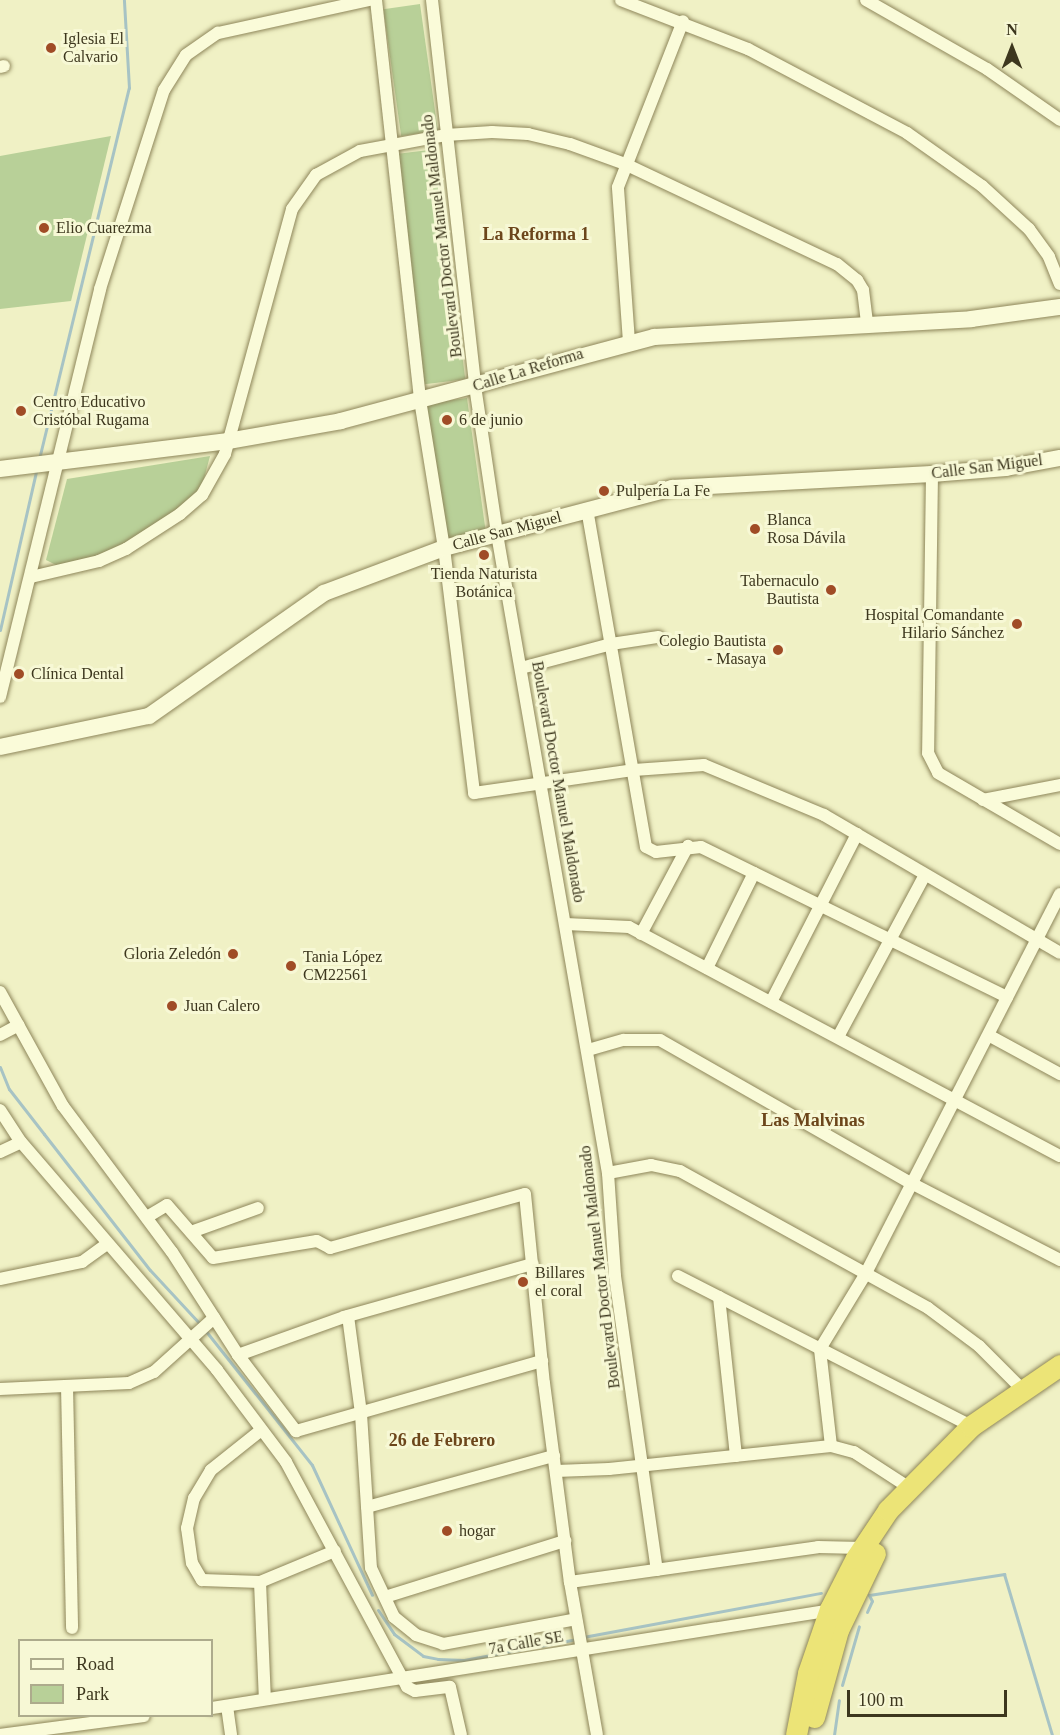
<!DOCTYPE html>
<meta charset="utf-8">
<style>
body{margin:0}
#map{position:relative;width:1060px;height:1735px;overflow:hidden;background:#f0f1c5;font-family:"Times New Roman",serif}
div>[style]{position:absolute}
.green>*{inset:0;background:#b8d098;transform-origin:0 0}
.stream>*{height:3px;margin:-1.5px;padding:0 1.5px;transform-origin:1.5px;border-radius:1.5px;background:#a7c3c4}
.roads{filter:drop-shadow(0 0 2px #8e865a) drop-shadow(0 0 2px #8e865a)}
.minor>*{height:12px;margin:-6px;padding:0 6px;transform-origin:6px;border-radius:6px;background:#fafbd9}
.tertiary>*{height:16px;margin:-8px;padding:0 8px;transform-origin:8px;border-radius:8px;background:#fafbd9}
.trunk>*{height:21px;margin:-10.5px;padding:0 10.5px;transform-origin:10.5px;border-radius:10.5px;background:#ece477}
.dots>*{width:16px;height:16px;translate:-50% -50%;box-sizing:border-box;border:3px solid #f7f8d5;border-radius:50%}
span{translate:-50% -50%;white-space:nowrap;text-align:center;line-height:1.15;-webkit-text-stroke:6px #f7f8d5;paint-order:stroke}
.poi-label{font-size:16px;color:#3d371e}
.left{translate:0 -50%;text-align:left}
.right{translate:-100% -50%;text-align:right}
.street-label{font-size:16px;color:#3d371e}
.neighbourhood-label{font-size:18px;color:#6c461b;font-weight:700}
.legend{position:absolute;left:18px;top:1639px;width:195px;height:78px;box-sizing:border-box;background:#f7f8d5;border:2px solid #adab8c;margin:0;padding:8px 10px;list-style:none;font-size:18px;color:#3d371e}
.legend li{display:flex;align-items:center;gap:12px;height:30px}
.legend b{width:30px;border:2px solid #adab8c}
.north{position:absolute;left:982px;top:18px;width:60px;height:60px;-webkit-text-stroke:4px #f7f8d5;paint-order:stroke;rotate:0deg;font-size:16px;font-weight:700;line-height:24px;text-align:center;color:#3d371e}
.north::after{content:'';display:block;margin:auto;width:21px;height:27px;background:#3d371e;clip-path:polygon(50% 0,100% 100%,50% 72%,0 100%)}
.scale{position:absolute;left:847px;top:1690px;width:160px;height:27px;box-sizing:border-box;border:3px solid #3d371e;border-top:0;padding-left:8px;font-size:18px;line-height:21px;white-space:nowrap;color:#3d371e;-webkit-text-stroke:4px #f7f8d5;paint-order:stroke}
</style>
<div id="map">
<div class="green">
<i style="left:420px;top:4px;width:128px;height:37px;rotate:82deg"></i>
<i style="clip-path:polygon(111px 136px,71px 301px,0 309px,0 156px)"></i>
<i style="left:437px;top:149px;width:232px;height:43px;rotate:83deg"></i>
<i style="left:467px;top:398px;width:136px;height:42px;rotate:82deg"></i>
<i style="clip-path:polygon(210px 456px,201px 490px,171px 516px,124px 545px,76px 563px,58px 566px,46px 560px,67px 479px)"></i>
</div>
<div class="stream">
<i style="left:39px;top:459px;width:382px;rotate:-76.4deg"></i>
<i style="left:129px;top:88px;width:88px;rotate:-93.3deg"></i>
<i style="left:0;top:630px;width:163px;rotate:-77.2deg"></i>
<i style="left:0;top:1067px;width:24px;rotate:68deg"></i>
<i style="left:9px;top:1089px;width:57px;rotate:52.1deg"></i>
<i style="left:44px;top:1134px;width:172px;rotate:52.1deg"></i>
<i style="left:150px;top:1270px;width:75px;rotate:47.2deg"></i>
<i style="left:205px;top:1330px;width:172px;rotate:51.6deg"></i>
<i style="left:312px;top:1465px;width:143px;rotate:65.2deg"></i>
<i style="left:378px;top:1610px;width:29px;rotate:56deg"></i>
<i style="left:394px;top:1634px;width:36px;rotate:37deg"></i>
<i style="left:423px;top:1656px;width:15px;rotate:11deg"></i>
<i style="left:438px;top:1659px;width:26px;rotate:2deg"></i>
<i style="left:464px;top:1660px;width:115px;rotate:-10.5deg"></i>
<i style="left:867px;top:1612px;width:12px;rotate:-66deg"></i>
<i style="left:872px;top:1601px;width:7px;rotate:-117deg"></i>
<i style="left:869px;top:1595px;width:137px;rotate:-8.8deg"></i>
<i style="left:1004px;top:1574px;width:168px;rotate:73.4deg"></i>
<i style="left:583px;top:1637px;width:242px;rotate:-10.5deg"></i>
<i style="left:842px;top:1685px;width:61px;rotate:-73.9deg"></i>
<i style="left:834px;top:1735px;width:35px;rotate:-82deg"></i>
</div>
<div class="roads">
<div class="minor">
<i style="left:376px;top:0;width:402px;rotate:83.7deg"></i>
<i style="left:420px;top:400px;width:150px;rotate:80.8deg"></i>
<i style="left:444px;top:548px;width:247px;rotate:83deg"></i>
<i style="left:474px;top:793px;width:162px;rotate:-8.2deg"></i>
<i style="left:634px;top:770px;width:70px;rotate:-4.1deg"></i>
<i style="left:704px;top:765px;width:130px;rotate:22.6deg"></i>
<i style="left:824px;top:815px;width:273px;rotate:30.3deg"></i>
<i style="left:432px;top:0;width:388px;rotate:83.6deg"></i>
<i style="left:475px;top:386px;width:150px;rotate:81.5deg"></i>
<i style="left:497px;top:534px;width:649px;rotate:80.15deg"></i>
<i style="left:608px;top:1173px;width:103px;rotate:86.1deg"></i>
<i style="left:615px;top:1276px;width:297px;rotate:81.9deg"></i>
<i style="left:621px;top:0;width:136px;rotate:21.1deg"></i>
<i style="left:748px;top:49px;width:180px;rotate:27.8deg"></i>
<i style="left:907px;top:133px;width:92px;rotate:35.2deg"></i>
<i style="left:982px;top:186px;width:64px;rotate:42.5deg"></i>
<i style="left:1029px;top:229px;width:34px;rotate:54deg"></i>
<i style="left:1049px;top:257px;width:29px;rotate:68deg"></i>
<i style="left:866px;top:0;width:139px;rotate:29.7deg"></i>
<i style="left:987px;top:69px;width:89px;rotate:34.9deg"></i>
<i style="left:0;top:67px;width:4px;rotate:-14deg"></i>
<i style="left:629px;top:342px;width:155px;rotate:-94.1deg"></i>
<i style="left:618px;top:187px;width:178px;rotate:-68.6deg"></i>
<i style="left:932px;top:474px;width:279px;rotate:90.8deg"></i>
<i style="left:928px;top:753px;width:22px;rotate:63deg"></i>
<i style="left:938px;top:773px;width:141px;rotate:30.2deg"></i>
<i style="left:587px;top:509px;width:343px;rotate:80.1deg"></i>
<i style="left:646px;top:847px;width:11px;rotate:27deg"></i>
<i style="left:656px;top:852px;width:45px;rotate:-6.3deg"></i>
<i style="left:701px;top:847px;width:341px;rotate:26.1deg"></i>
<i style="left:31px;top:577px;width:70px;rotate:-13.2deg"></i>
<i style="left:99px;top:561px;width:30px;rotate:-24deg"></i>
<i style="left:126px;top:549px;width:64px;rotate:-32.9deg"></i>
<i style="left:180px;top:514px;width:29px;rotate:-41deg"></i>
<i style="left:202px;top:495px;width:47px;rotate:-60.7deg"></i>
<i style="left:225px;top:454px;width:254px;rotate:-74.7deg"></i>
<i style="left:292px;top:209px;width:42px;rotate:-54.8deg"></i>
<i style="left:316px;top:175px;width:50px;rotate:-28.6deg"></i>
<i style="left:360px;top:151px;width:87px;rotate:-10.5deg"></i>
<i style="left:446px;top:135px;width:46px;rotate:-3.7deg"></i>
<i style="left:492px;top:132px;width:36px;rotate:3deg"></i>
<i style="left:528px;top:134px;width:43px;rotate:13.4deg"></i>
<i style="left:570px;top:144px;width:59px;rotate:20deg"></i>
<i style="left:625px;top:164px;width:234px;rotate:25.3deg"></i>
<i style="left:837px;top:264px;width:26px;rotate:39deg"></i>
<i style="left:857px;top:280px;width:12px;rotate:59deg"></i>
<i style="left:863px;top:290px;width:34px;rotate:83deg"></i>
<i style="left:521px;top:668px;width:93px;rotate:-14.9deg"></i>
<i style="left:611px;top:644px;width:48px;rotate:-8.5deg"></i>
<i style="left:0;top:697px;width:420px;rotate:-76.2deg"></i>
<i style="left:100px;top:289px;width:209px;rotate:-72.2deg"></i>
<i style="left:164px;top:90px;width:41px;rotate:-57.8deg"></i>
<i style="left:186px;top:55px;width:39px;rotate:-35deg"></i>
<i style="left:218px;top:33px;width:155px;rotate:-12.3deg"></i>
<i style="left:983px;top:800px;width:78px;rotate:-11deg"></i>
<i style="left:566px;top:924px;width:63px;rotate:2.7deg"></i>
<i style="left:629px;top:927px;width:488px;rotate:28deg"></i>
<i style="left:641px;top:934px;width:100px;rotate:-61.9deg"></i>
<i style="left:707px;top:968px;width:106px;rotate:-63.7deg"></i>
<i style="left:0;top:992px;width:130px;rotate:61.1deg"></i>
<i style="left:63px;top:1106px;width:182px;rotate:53.3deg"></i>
<i style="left:172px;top:1252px;width:122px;rotate:57.3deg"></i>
<i style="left:238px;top:1355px;width:96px;rotate:52.7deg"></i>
<i style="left:296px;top:1431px;width:256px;rotate:-15.9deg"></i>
<i style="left:771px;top:1002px;width:189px;rotate:-62.9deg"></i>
<i style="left:0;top:1035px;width:21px;rotate:-28deg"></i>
<i style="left:990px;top:1036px;width:80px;rotate:28.5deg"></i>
<i style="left:838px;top:1037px;width:184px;rotate:-61.8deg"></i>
<i style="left:588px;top:1050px;width:37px;rotate:-16deg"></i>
<i style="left:624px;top:1040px;width:36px"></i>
<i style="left:660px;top:1040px;width:289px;rotate:29.7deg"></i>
<i style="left:911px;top:1183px;width:168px;rotate:27.3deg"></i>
<i style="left:0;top:1110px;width:38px;rotate:57deg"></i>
<i style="left:21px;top:1142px;width:301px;rotate:49.3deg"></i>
<i style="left:217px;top:1370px;width:115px;rotate:53.1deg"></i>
<i style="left:286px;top:1462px;width:255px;rotate:61.7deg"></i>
<i style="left:407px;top:1687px;width:9px;rotate:27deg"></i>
<i style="left:415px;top:1691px;width:35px;rotate:-7deg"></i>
<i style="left:450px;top:1687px;width:49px;rotate:77.1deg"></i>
<i style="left:0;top:1152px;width:23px;rotate:-25deg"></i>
<i style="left:608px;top:1173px;width:44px;rotate:-10.5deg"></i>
<i style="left:651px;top:1165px;width:30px;rotate:12deg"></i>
<i style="left:680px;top:1171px;width:283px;rotate:28.9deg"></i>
<i style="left:928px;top:1308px;width:64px;rotate:36.7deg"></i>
<i style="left:979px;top:1346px;width:61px;rotate:45deg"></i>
<i style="left:147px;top:1217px;width:23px;rotate:-31deg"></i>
<i style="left:167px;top:1205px;width:70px;rotate:49deg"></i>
<i style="left:213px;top:1258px;width:105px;rotate:-9.3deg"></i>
<i style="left:317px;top:1241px;width:15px;rotate:28deg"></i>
<i style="left:330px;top:1248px;width:202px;rotate:-15.5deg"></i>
<i style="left:525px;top:1194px;width:190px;rotate:84.3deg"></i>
<i style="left:544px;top:1383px;width:201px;rotate:82.6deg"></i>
<i style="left:570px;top:1582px;width:155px;rotate:80deg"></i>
<i style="left:191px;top:1232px;width:71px;rotate:-19.7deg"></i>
<i style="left:678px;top:1276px;width:329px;rotate:27.1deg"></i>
<i style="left:0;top:1279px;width:84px;rotate:-11.7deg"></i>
<i style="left:82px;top:1262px;width:31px;rotate:-36deg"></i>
<i style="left:719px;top:1297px;width:160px;rotate:83.9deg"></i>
<i style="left:348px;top:1316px;width:99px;rotate:82.4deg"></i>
<i style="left:361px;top:1414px;width:154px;rotate:86.3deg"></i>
<i style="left:371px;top:1568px;width:54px;rotate:64.9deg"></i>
<i style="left:394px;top:1617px;width:28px;rotate:39deg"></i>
<i style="left:416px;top:1635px;width:28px;rotate:18deg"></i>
<i style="left:443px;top:1644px;width:135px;rotate:-10.6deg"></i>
<i style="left:238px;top:1355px;width:113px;rotate:-19.7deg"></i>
<i style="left:344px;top:1317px;width:196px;rotate:-15.7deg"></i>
<i style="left:67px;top:1386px;width:242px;rotate:88.8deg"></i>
<i style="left:0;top:1389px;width:129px;rotate:-2.7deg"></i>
<i style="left:129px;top:1383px;width:27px;rotate:-24deg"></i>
<i style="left:154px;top:1372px;width:81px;rotate:-42deg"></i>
<i style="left:260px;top:1431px;width:63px;rotate:141.5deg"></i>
<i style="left:211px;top:1470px;width:33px;rotate:121deg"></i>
<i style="left:194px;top:1498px;width:31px;rotate:103deg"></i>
<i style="left:187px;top:1528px;width:35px;rotate:82deg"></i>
<i style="left:192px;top:1563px;width:20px;rotate:60deg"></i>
<i style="left:202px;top:1580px;width:58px;rotate:2deg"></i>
<i style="left:260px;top:1582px;width:81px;rotate:-22.5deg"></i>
<i style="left:831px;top:1446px;width:98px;rotate:-96.5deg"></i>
<i style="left:820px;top:1349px;width:87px;rotate:-58.7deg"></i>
<i style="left:865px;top:1275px;width:428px;rotate:-62.9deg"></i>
<i style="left:556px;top:1471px;width:53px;rotate:-2.2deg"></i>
<i style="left:609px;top:1469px;width:223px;rotate:-5.9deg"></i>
<i style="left:831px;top:1446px;width:24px;rotate:15deg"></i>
<i style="left:854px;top:1452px;width:64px;rotate:32.9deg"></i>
<i style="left:367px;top:1507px;width:194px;rotate:-15.3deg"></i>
<i style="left:260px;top:1582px;width:117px;rotate:87.6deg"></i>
<i style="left:570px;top:1582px;width:250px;rotate:-8deg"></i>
<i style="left:818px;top:1547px;width:44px;rotate:1.3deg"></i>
<i style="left:385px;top:1597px;width:189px;rotate:-17.3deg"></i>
<i style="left:227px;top:1706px;width:29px;rotate:82deg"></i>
<i style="left:212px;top:1708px;width:628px;rotate:-8.98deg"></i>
<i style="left:0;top:1735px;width:145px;rotate:-7.5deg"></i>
</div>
<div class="tertiary">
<i style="left:0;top:469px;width:230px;rotate:-7deg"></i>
<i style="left:228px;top:441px;width:115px;rotate:-10deg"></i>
<i style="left:341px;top:421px;width:324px;rotate:-15deg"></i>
<i style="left:654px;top:337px;width:318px;rotate:-3.2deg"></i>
<i style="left:971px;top:319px;width:90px;rotate:-7.7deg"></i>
<i style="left:0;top:747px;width:152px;rotate:-11.8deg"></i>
<i style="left:149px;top:716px;width:214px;rotate:-35.1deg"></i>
<i style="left:324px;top:593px;width:128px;rotate:-20.6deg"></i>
<i style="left:444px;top:548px;width:236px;rotate:-14.7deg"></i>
<i style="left:672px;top:488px;width:260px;rotate:-3.1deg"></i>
<i style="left:932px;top:474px;width:74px;rotate:-4.6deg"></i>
<i style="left:1006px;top:468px;width:55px;rotate:-10.5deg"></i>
</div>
<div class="trunk">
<i style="left:814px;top:1717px;width:90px;rotate:-74.6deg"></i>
<i style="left:838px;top:1630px;width:85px;rotate:-64.3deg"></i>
<i style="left:796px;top:1735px;width:63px;rotate:-79deg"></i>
<i style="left:808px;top:1673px;width:68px;rotate:-71deg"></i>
<i style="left:830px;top:1609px;width:57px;rotate:-63deg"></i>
<i style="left:856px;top:1558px;width:58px;rotate:-56.3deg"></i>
<i style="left:888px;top:1510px;width:118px;rotate:-45.3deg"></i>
<i style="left:971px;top:1426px;width:108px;rotate:-34.4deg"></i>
</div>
</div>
<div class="dots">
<i style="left:51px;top:48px;background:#a04c26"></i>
<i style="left:44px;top:228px;background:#a04c26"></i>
<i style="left:21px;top:411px;background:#a04c26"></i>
<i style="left:447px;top:420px;background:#a04c26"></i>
<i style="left:604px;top:491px;background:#a04c26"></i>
<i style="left:755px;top:529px;background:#a04c26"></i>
<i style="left:484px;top:555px;background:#a04c26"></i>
<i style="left:831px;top:590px;background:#a04c26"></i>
<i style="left:1017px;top:624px;background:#a04c26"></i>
<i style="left:778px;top:650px;background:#a04c26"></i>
<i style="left:19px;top:674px;background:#a04c26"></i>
<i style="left:233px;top:954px;background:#a04c26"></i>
<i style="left:291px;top:966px;background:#a04c26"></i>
<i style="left:172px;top:1006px;background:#a04c26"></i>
<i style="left:523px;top:1282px;background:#a04c26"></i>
<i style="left:447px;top:1531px;background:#a04c26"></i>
</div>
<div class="poi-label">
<span class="left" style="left:63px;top:48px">Iglesia El<br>Calvario</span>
<span class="left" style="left:56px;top:228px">Elio Cuarezma</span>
<span class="left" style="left:33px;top:411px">Centro Educativo<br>Cristóbal Rugama</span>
<span class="left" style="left:459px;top:420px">6 de junio</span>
<span class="left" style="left:616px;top:491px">Pulpería La Fe</span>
<span class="left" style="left:767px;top:529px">Blanca<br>Rosa Dávila</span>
<span style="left:484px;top:583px">Tienda Naturista<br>Botánica</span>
<span class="right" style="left:819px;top:590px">Tabernaculo<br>Bautista</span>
<span class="right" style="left:1004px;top:624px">Hospital Comandante<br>Hilario Sánchez</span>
<span class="right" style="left:766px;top:650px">Colegio Bautista<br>- Masaya</span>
<span class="left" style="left:31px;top:674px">Clínica Dental</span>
<span class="right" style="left:221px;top:954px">Gloria Zeledón</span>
<span class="left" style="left:303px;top:966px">Tania López<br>CM22561</span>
<span class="left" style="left:184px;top:1006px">Juan Calero</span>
<span class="left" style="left:535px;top:1282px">Billares<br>el coral</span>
<span class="left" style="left:459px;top:1531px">hogar</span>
</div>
<div class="street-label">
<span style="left:442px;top:236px;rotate:-97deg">Boulevard Doctor Manuel Maldonado</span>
<span style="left:528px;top:370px;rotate:-17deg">Calle La Reforma</span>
<span style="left:987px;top:467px;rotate:-7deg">Calle San Miguel</span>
<span style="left:507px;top:531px;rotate:-15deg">Calle San Miguel</span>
<span style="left:558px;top:782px;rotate:80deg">Boulevard Doctor Manuel Maldonado</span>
<span style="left:600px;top:1267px;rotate:-97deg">Boulevard Doctor Manuel Maldonado</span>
<span style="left:526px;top:1643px;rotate:-10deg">7a Calle SE</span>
</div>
<div class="neighbourhood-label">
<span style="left:536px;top:234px">La Reforma 1</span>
<span style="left:813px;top:1120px">Las Malvinas</span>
<span style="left:442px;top:1440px">26 de Febrero</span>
</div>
<ul class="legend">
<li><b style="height:8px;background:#fafbd9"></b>Road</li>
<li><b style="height:16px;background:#b8d098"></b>Park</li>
</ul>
<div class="north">N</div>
<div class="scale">100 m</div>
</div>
